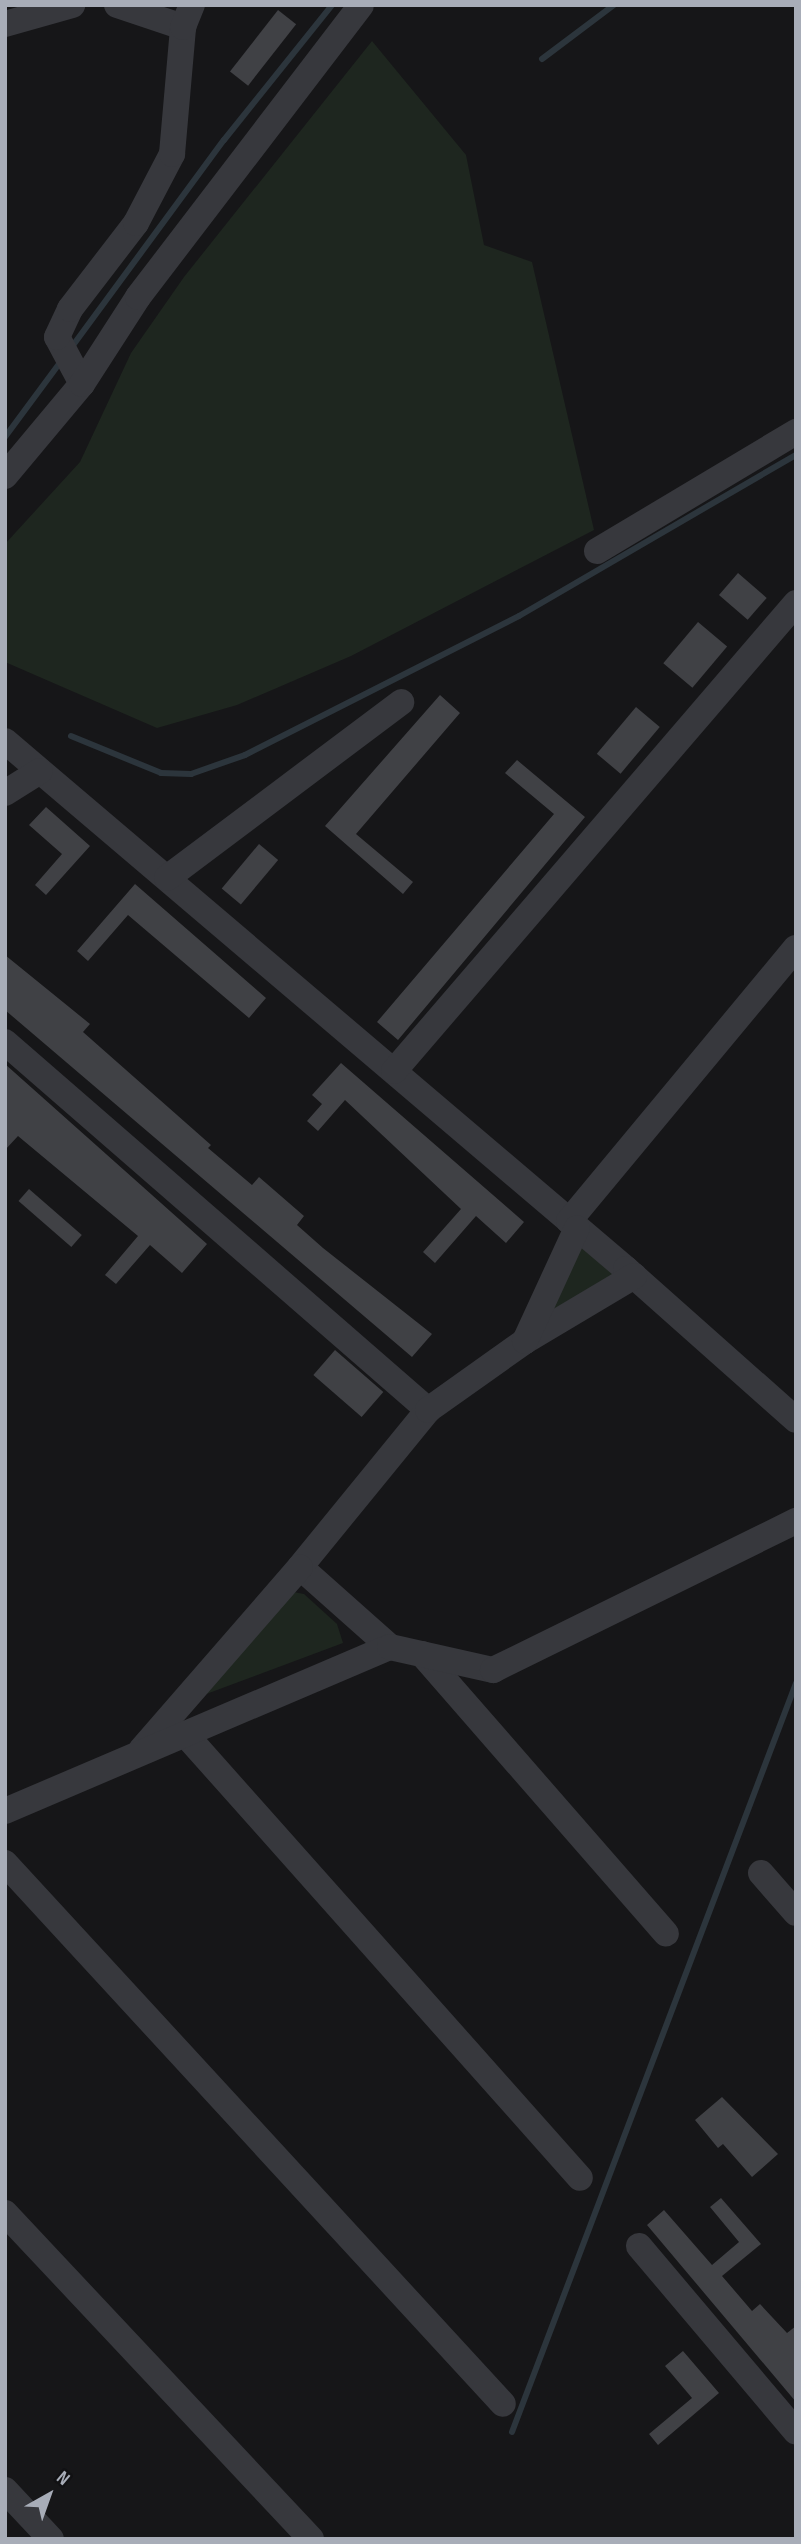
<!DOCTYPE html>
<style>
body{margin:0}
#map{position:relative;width:801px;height:2544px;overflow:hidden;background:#161618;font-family:"Sofia Sans Condensed",sans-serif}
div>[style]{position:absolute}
.green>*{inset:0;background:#1e261f}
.stream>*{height:6px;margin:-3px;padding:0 3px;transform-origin:3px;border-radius:3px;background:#2c353c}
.building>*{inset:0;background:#404145;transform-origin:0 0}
.minor>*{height:26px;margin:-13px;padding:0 13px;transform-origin:13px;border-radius:13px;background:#37383d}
span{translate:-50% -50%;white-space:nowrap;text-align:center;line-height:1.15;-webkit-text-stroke:5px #111113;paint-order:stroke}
.frame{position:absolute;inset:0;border:7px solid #a8adb8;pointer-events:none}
.north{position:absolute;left:14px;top:2460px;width:70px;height:70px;-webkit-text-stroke:5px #111113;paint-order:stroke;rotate:40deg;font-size:19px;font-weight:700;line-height:28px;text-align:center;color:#a8adb8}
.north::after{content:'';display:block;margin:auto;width:24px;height:32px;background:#a8adb8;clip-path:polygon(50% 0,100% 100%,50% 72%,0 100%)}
</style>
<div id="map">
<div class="green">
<i style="clip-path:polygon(372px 41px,466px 155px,484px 245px,532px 262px,594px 530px,351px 656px,237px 705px,157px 728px,5px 662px,5px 544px,80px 462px,131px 353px,184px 277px)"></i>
<i style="clip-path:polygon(579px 1243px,616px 1274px,541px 1327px)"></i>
<i style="clip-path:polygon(288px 1591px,304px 1594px,337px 1624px,343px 1643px,201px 1696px)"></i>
</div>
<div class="stream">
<i style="left:542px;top:59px;width:90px;rotate:-36.9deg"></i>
<i style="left:71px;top:348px;width:258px;rotate:-53.7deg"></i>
<i style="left:224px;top:140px;width:173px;rotate:-51.3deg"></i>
<i style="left:5px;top:437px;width:96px;rotate:-53.5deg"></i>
<i style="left:71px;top:736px;width:97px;rotate:22.3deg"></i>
<i style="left:161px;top:773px;width:30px;rotate:2deg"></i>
<i style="left:191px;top:774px;width:57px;rotate:-19.4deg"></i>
<i style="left:245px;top:755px;width:307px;rotate:-26.9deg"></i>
<i style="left:519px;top:616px;width:320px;rotate:-30.2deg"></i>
<i style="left:512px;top:2432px;width:801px;rotate:-69.23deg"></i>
</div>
<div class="building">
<i style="left:278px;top:10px;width:23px;height:78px;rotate:38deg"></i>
<i style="left:738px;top:573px;width:38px;height:29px;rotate:41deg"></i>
<i style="left:698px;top:622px;width:38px;height:54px;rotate:40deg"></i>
<i style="clip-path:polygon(440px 695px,460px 713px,356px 834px,413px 882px,403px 894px,325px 826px)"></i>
<i style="left:636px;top:707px;width:31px;height:61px;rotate:40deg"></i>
<i style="clip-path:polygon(517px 760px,585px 817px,398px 1040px,377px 1022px,554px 814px,505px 773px)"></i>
<i style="clip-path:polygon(46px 807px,90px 846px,46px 895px,35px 885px,62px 854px,29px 825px)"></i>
<i style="left:259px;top:844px;width:25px;height:58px;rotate:40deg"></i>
<i style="clip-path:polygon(135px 884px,266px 998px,249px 1018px,128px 915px,88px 961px,77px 951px)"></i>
<i style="clip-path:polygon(5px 955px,90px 1024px,83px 1032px,211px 1145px,208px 1148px,252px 1185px,259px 1177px,304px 1216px,297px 1225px,323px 1248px,432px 1334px,412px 1357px,5px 1010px)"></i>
<i style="clip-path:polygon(341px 1063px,524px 1222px,506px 1243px,476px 1216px,435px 1263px,423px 1252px,461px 1209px,345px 1100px,318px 1131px,307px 1121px,322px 1104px,312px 1095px)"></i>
<i style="clip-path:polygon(5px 1064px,207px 1244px,182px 1273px,150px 1245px,116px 1284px,105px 1275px,138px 1236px,18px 1136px,5px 1150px)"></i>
<i style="left:29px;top:1189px;width:70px;height:16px;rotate:41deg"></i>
<i style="left:335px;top:1350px;width:64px;height:33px;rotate:41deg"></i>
<i style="clip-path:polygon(722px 2097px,778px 2154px,752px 2177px,723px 2144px,718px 2148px,695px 2120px)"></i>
<i style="clip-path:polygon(721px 2198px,761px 2244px,722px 2276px,752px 2311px,760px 2304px,787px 2333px,796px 2326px,796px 2402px,647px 2225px,664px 2210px,712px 2265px,739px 2242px,710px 2207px)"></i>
<i style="clip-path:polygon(683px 2351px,719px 2393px,658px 2445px,649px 2434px,692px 2398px,665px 2366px)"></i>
</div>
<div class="minor">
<i style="left:117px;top:5px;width:70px;rotate:18.4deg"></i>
<i style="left:5px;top:24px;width:70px;rotate:-15.8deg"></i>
<i style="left:82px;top:384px;width:53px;rotate:-118deg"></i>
<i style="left:57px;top:337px;width:31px;rotate:-65deg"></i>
<i style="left:70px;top:309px;width:108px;rotate:-52.5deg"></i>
<i style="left:136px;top:223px;width:78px;rotate:-62.4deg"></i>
<i style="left:172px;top:154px;width:127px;rotate:-85deg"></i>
<i style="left:183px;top:27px;width:24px;rotate:-68deg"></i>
<i style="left:5px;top:476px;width:120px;rotate:-50.1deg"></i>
<i style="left:82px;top:384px;width:103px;rotate:-57.2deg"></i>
<i style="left:138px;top:297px;width:367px;rotate:-52.6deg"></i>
<i style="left:597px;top:551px;width:232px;rotate:-30.9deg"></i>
<i style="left:5px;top:741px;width:815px;rotate:40.37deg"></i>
<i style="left:626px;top:1269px;width:227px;rotate:41.6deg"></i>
<i style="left:5px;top:793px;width:41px;rotate:-32.2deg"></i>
<i style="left:167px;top:878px;width:293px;rotate:-36.9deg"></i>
<i style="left:5px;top:1042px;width:561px;rotate:41.02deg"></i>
<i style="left:394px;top:1071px;width:617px;rotate:-49.34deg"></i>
<i style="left:569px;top:1221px;width:355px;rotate:-50.3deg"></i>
<i style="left:525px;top:1341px;width:127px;rotate:-30.8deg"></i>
<i style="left:390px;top:1647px;width:120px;rotate:-138.4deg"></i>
<i style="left:300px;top:1567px;width:203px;rotate:-50.8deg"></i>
<i style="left:428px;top:1410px;width:119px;rotate:-35.4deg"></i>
<i style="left:525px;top:1341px;width:124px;rotate:-65.3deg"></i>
<i style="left:422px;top:1654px;width:371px;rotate:48.9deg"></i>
<i style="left:185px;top:1734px;width:594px;rotate:48.34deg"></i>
<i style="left:141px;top:1750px;width:242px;rotate:-49deg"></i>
<i style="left:5px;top:1811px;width:418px;rotate:-23.1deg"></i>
<i style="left:390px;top:1647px;width:106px;rotate:12.6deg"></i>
<i style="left:493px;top:1670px;width:338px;rotate:-26.2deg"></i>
<i style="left:5px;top:1863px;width:735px;rotate:47.37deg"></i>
<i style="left:761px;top:1873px;width:53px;rotate:48.8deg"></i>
<i style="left:5px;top:2213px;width:447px;rotate:46.8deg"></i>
<i style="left:639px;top:2246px;width:243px;rotate:49.8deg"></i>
<i style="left:5px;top:2490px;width:67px;rotate:46.8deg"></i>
</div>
<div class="frame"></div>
<div class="north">N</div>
</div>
